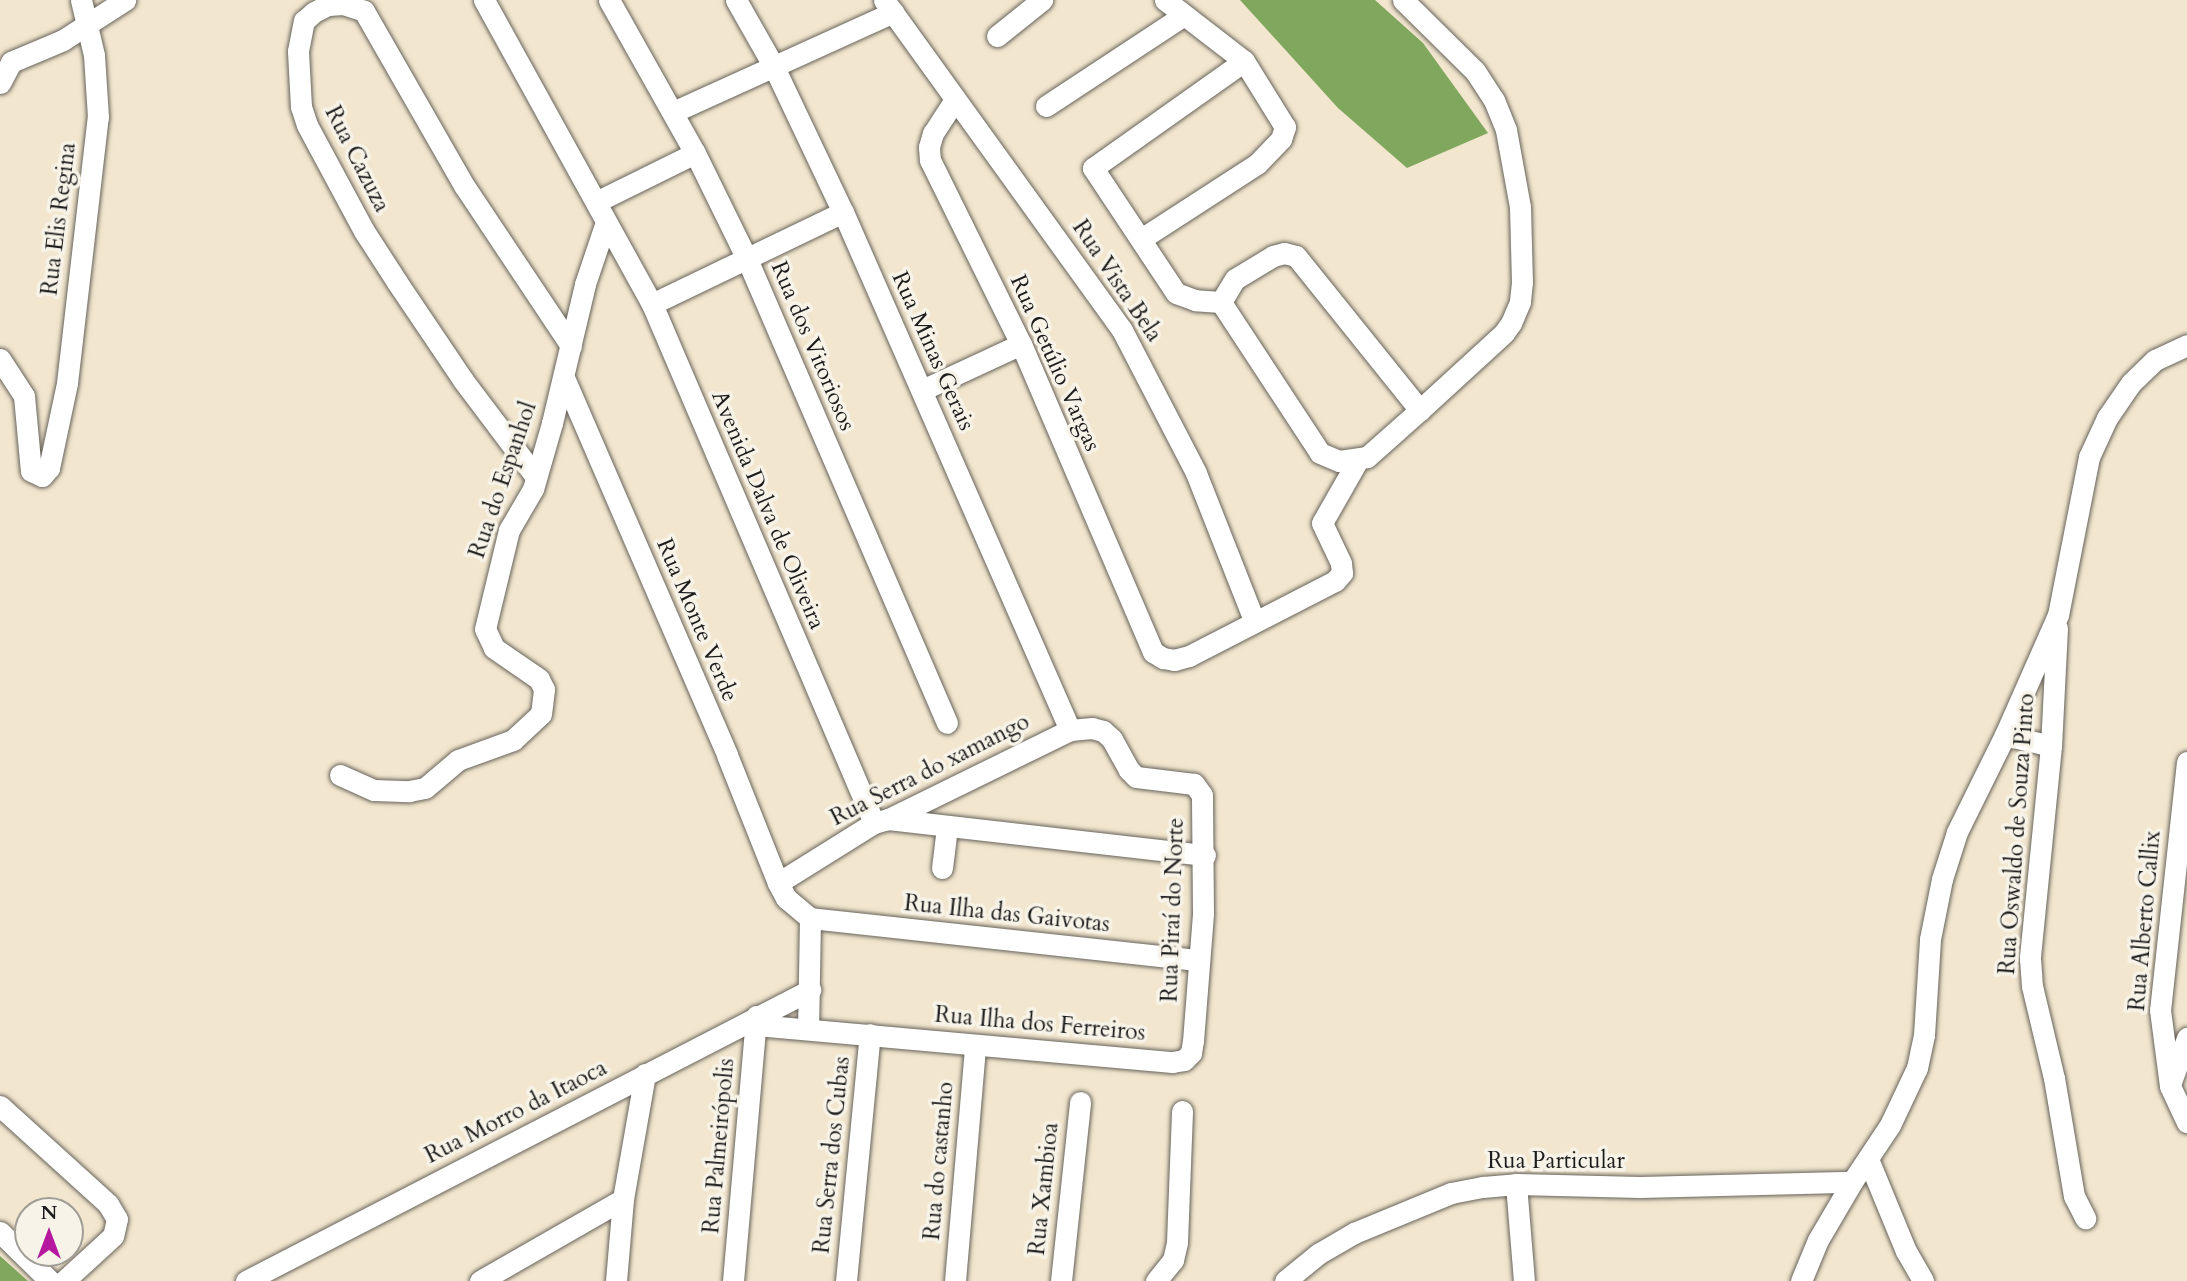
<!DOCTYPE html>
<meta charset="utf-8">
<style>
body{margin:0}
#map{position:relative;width:2187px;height:1281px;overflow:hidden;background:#f2e6ce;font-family:Cardo,serif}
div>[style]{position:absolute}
.forest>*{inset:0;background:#80a75e}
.roads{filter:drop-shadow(0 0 2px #67635a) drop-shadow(0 0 2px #67635a)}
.minor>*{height:21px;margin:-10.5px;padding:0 10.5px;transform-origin:10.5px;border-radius:10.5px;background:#fff}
span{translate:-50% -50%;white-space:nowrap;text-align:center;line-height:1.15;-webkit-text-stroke:7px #f7f3e8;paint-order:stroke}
.street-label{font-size:23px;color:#1c1c1c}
.north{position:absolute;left:14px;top:1197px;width:70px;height:70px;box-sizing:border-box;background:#f7f3e8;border:2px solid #9f9d96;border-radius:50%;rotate:0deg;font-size:19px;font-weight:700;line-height:28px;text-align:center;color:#1c1c1c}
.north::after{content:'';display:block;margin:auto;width:24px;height:32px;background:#b5179e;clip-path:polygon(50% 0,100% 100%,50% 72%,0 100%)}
</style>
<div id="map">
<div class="forest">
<i style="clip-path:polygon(1240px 0,1375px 0,1423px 43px,1488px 133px,1407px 168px,1338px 108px)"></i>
<i style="clip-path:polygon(0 1256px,28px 1281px,0 1281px)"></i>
</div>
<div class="roads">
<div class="minor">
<i style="left:484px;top:0;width:347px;rotate:61.1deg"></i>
<i style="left:652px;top:304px;width:564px;rotate:66.84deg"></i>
<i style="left:609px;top:0;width:176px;rotate:60.7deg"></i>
<i style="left:695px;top:153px;width:118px;rotate:63.9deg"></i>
<i style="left:747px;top:259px;width:505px;rotate:66.68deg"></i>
<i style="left:736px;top:0;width:77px;rotate:60.4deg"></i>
<i style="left:774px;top:67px;width:161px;rotate:64.6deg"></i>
<i style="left:843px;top:212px;width:566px;rotate:66.34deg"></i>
<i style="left:884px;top:0;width:407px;rotate:54.2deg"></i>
<i style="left:1122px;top:330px;width:161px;rotate:62.6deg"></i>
<i style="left:1196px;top:473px;width:158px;rotate:68.5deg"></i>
<i style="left:1403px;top:0;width:101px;rotate:44.6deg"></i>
<i style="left:1475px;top:71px;width:35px;rotate:57deg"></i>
<i style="left:1494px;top:100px;width:32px;rotate:68deg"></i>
<i style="left:1506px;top:130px;width:78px;rotate:79.7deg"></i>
<i style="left:1520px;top:207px;width:75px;rotate:88.5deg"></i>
<i style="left:1522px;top:282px;width:20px;rotate:96deg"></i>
<i style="left:1520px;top:302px;width:23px;rotate:113deg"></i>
<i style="left:1511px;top:323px;width:12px;rotate:125deg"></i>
<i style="left:1504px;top:333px;width:114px;rotate:137.5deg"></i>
<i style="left:1420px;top:410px;width:71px;rotate:138.4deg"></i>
<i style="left:1367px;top:457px;width:28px;rotate:172deg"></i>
<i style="left:1339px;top:461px;width:21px;rotate:-157deg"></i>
<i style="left:1320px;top:453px;width:181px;rotate:-123.3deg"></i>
<i style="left:1221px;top:302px;width:27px;rotate:-59deg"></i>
<i style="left:1235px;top:279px;width:44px;rotate:-31.2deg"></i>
<i style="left:1273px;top:256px;width:11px;rotate:-15deg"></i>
<i style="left:1284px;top:253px;width:12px;rotate:14deg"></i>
<i style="left:1296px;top:256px;width:198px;rotate:51.2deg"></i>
<i style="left:997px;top:36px;width:58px;rotate:-38.7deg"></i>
<i style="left:0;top:83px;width:24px;rotate:-62deg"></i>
<i style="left:11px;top:62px;width:56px;rotate:-22.9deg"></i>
<i style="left:63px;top:40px;width:74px;rotate:-32.8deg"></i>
<i style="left:954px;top:101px;width:38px;rotate:123deg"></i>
<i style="left:933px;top:133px;width:15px;rotate:106deg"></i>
<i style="left:929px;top:147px;width:13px;rotate:86deg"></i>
<i style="left:930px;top:160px;width:205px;rotate:63.7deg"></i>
<i style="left:1021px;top:344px;width:335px;rotate:66.8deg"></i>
<i style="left:1153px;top:652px;width:12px;rotate:31deg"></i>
<i style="left:1163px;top:658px;width:11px;rotate:10deg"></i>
<i style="left:1174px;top:660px;width:16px;rotate:-15deg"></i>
<i style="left:1189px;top:656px;width:164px;rotate:-27.2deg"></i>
<i style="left:1335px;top:581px;width:11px;rotate:-49deg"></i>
<i style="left:1342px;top:573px;width:10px;rotate:-96deg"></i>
<i style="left:1341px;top:563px;width:44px;rotate:-115.4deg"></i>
<i style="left:1322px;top:523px;width:73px;rotate:-60.3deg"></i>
<i style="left:1046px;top:106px;width:165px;rotate:-33.4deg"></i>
<i style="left:673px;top:112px;width:242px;rotate:-24.4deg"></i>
<i style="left:596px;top:202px;width:110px;rotate:-26.3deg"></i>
<i style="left:1141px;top:239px;width:138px;rotate:-32.9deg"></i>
<i style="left:1257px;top:164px;width:35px;rotate:-46deg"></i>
<i style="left:1281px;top:139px;width:13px;rotate:-72deg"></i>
<i style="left:1285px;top:127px;width:78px;rotate:-121.8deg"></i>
<i style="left:1244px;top:61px;width:100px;rotate:-142.3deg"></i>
<i style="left:1221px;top:302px;width:26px;rotate:-176deg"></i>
<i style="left:1195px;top:300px;width:20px;rotate:-160deg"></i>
<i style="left:1176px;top:293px;width:150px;rotate:-123.6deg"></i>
<i style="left:1093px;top:168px;width:185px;rotate:-35.3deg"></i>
<i style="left:652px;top:304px;width:212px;rotate:-25.7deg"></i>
<i style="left:0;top:359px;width:44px;rotate:57deg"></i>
<i style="left:24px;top:396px;width:75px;rotate:84.7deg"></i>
<i style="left:31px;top:471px;width:12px;rotate:24deg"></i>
<i style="left:42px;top:476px;width:11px;rotate:-49deg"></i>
<i style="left:49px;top:468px;width:87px;rotate:-78deg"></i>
<i style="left:67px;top:383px;width:268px;rotate:-83.4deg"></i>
<i style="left:98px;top:117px;width:62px;rotate:-93.7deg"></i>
<i style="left:94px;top:55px;width:57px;rotate:-103.3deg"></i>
<i style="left:565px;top:380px;width:408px;rotate:66.6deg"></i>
<i style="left:727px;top:755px;width:138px;rotate:68.3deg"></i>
<i style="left:778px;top:883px;width:17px;rotate:62deg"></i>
<i style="left:786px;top:898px;width:31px;rotate:40deg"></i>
<i style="left:810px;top:918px;width:111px;rotate:91deg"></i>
<i style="left:922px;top:390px;width:109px;rotate:-24.9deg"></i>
<i style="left:536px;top:477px;width:121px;rotate:-127deg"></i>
<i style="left:463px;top:380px;width:118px;rotate:-124deg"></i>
<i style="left:397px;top:282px;width:61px;rotate:-122.9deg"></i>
<i style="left:364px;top:231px;width:120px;rotate:-118.3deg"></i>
<i style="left:307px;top:125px;width:19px;rotate:-108deg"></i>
<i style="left:301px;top:107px;width:56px;rotate:-93.1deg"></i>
<i style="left:298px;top:51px;width:31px;rotate:-79deg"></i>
<i style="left:304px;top:21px;width:13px;rotate:-42deg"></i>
<i style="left:314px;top:12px;width:16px;rotate:-27deg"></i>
<i style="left:328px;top:5px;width:15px;rotate:-4deg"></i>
<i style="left:343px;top:4px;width:22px;rotate:18deg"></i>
<i style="left:364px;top:11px;width:203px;rotate:60.2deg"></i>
<i style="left:465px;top:187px;width:191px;rotate:56.3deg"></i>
<i style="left:2057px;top:628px;width:118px;rotate:92.9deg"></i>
<i style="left:2051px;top:746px;width:213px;rotate:95.7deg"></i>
<i style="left:2030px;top:958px;width:28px;rotate:86deg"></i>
<i style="left:2032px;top:986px;width:95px;rotate:76.6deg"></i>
<i style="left:2054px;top:1078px;width:120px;rotate:80.4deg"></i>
<i style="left:2074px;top:1196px;width:25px;rotate:63deg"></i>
<i style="left:2005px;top:735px;width:47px;rotate:13.4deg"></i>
<i style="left:2187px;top:762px;width:249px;rotate:96.2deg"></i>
<i style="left:2160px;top:1010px;width:77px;rotate:82.5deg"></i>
<i style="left:2170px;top:1086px;width:40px;rotate:65deg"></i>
<i style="left:340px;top:775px;width:37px;rotate:24deg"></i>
<i style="left:374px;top:790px;width:35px;rotate:2deg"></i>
<i style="left:409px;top:791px;width:16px;rotate:-11deg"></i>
<i style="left:425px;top:788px;width:43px;rotate:-40.3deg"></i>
<i style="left:458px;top:760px;width:59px;rotate:-20deg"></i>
<i style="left:513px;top:740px;width:38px;rotate:-43deg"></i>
<i style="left:541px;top:714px;width:25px;rotate:-83deg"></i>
<i style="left:544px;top:689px;width:11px;rotate:-117deg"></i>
<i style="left:539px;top:679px;width:55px;rotate:-145.4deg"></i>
<i style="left:494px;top:648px;width:21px;rotate:-115deg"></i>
<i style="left:485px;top:629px;width:102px;rotate:-76.4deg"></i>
<i style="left:509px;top:530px;width:48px;rotate:-59.7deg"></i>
<i style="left:533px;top:489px;width:69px;rotate:-73.9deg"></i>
<i style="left:552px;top:423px;width:143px;rotate:-76.6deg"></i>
<i style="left:585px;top:284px;width:65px;rotate:-71.3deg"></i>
<i style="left:888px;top:819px;width:319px;rotate:6.5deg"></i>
<i style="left:942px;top:868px;width:41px;rotate:-83deg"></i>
<i style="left:810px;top:918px;width:390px;rotate:6.2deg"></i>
<i style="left:756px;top:1025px;width:418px;rotate:5.1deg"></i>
<i style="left:1172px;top:1062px;width:12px;rotate:-9deg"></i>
<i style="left:1184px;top:1060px;width:10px;rotate:-45deg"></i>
<i style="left:1191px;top:1053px;width:12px;rotate:-81deg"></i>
<i style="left:1193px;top:1041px;width:128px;rotate:-85.5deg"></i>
<i style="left:1203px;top:913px;width:118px;rotate:-90.5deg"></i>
<i style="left:1202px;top:795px;width:14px;rotate:-126deg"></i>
<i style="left:1194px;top:784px;width:58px;rotate:-173.1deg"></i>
<i style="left:1136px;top:777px;width:10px;rotate:-135deg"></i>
<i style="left:1129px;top:770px;width:35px;rotate:-119deg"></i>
<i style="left:1112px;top:739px;width:12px;rotate:-138deg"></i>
<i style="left:1103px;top:731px;width:11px;rotate:-165deg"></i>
<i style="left:1092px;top:728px;width:22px;rotate:175deg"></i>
<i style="left:1070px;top:730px;width:203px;rotate:153.9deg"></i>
<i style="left:888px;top:819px;width:15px;rotate:164deg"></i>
<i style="left:874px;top:823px;width:113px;rotate:148deg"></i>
<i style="left:2171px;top:1082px;width:47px;rotate:-70deg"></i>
<i style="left:0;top:1106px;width:146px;rotate:42.2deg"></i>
<i style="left:108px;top:1204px;width:17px;rotate:59deg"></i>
<i style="left:117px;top:1219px;width:17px;rotate:103deg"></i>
<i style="left:113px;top:1236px;width:67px;rotate:137.4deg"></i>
<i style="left:1868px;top:1159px;width:100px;rotate:67.6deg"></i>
<i style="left:1906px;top:1251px;width:34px;rotate:60deg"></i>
<i style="left:1516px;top:1184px;width:97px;rotate:85.3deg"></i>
<i style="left:0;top:1232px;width:70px;rotate:44.4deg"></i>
<i style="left:246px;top:1281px;width:635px;rotate:-27.29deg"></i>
<i style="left:480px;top:1281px;width:165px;rotate:-29.8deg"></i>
<i style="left:616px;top:1281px;width:82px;rotate:-85.1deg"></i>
<i style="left:623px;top:1199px;width:127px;rotate:-80deg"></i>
<i style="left:733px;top:1281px;width:266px;rotate:-85deg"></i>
<i style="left:846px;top:1281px;width:248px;rotate:-84.5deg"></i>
<i style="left:955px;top:1281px;width:236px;rotate:-85.1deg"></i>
<i style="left:1061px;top:1281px;width:180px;rotate:-83.9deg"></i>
<i style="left:1156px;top:1281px;width:27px;rotate:-51deg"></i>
<i style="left:1173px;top:1260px;width:18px;rotate:-77deg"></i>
<i style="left:1177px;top:1242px;width:131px;rotate:-87.8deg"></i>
<i style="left:1285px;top:1281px;width:43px;rotate:-39.3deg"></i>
<i style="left:1318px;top:1254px;width:42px;rotate:-30.3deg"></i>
<i style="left:1354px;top:1233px;width:105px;rotate:-22.4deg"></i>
<i style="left:1451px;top:1193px;width:33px;rotate:-11deg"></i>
<i style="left:1483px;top:1187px;width:33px;rotate:-5deg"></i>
<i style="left:1516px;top:1184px;width:124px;rotate:1.4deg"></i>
<i style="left:1640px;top:1187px;width:212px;rotate:-1.4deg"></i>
<i style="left:1801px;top:1281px;width:44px;rotate:-67.5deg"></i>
<i style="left:1818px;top:1240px;width:67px;rotate:-59.6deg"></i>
<i style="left:1852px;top:1182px;width:69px;rotate:-56.3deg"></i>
<i style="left:1890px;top:1125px;width:63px;rotate:-64.7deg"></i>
<i style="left:1917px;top:1068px;width:34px;rotate:-78deg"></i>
<i style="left:1924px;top:1035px;width:96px;rotate:-86.4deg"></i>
<i style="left:1930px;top:939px;width:61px;rotate:-78.7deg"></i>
<i style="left:1942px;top:879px;width:49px;rotate:-72.3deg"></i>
<i style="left:1957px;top:832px;width:108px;rotate:-63.7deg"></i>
<i style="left:2005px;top:735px;width:131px;rotate:-66.2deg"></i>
<i style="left:2058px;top:615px;width:161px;rotate:-78.9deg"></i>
<i style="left:2089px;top:457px;width:43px;rotate:-65.2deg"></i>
<i style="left:2107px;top:418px;width:42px;rotate:-55.6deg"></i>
<i style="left:2131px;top:383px;width:33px;rotate:-44deg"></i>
<i style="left:2155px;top:360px;width:35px;rotate:-25deg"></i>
</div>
</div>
<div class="street-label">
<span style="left:357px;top:159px;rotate:63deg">Rua Cazuza</span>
<span style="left:59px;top:219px;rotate:-83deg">Rua Elis Regina</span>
<span style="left:1117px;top:281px;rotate:56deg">Rua Vista Bela</span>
<span style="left:813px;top:346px;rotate:67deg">Rua dos Vitoriosos</span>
<span style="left:933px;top:351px;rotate:66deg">Rua Minas Gerais</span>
<span style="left:1055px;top:363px;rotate:66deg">Rua Getúlio Vargas</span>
<span style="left:503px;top:480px;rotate:-71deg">Rua do Espanhol</span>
<span style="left:768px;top:510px;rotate:67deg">Avenida Dalva de Oliveira</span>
<span style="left:697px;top:620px;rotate:67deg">Rua Monte Verde</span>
<span style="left:930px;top:770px;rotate:-27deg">Rua Serra do xamango</span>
<span style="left:2017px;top:834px;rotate:-86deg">Rua Oswaldo de Souza Pinto</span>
<span style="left:1173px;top:910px;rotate:-88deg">Rua Piraí do Norte</span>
<span style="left:1007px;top:914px;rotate:6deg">Rua Ilha das Gaivotas</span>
<span style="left:2145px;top:921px;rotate:-85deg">Rua Alberto Callix</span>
<span style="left:1040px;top:1024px;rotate:5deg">Rua Ilha dos Ferreiros</span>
<span style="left:516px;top:1112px;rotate:-27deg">Rua Morro da Itaoca</span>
<span style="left:719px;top:1146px;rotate:-85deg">Rua Palmeirópolis</span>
<span style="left:832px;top:1155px;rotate:-84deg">Rua Serra dos Cubas</span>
<span style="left:939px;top:1161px;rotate:-85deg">Rua do castanho</span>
<span style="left:1556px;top:1161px">Rua Particular</span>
<span style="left:1044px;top:1189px;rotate:-84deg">Rua Xambioa</span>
</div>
<div class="north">N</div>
</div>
